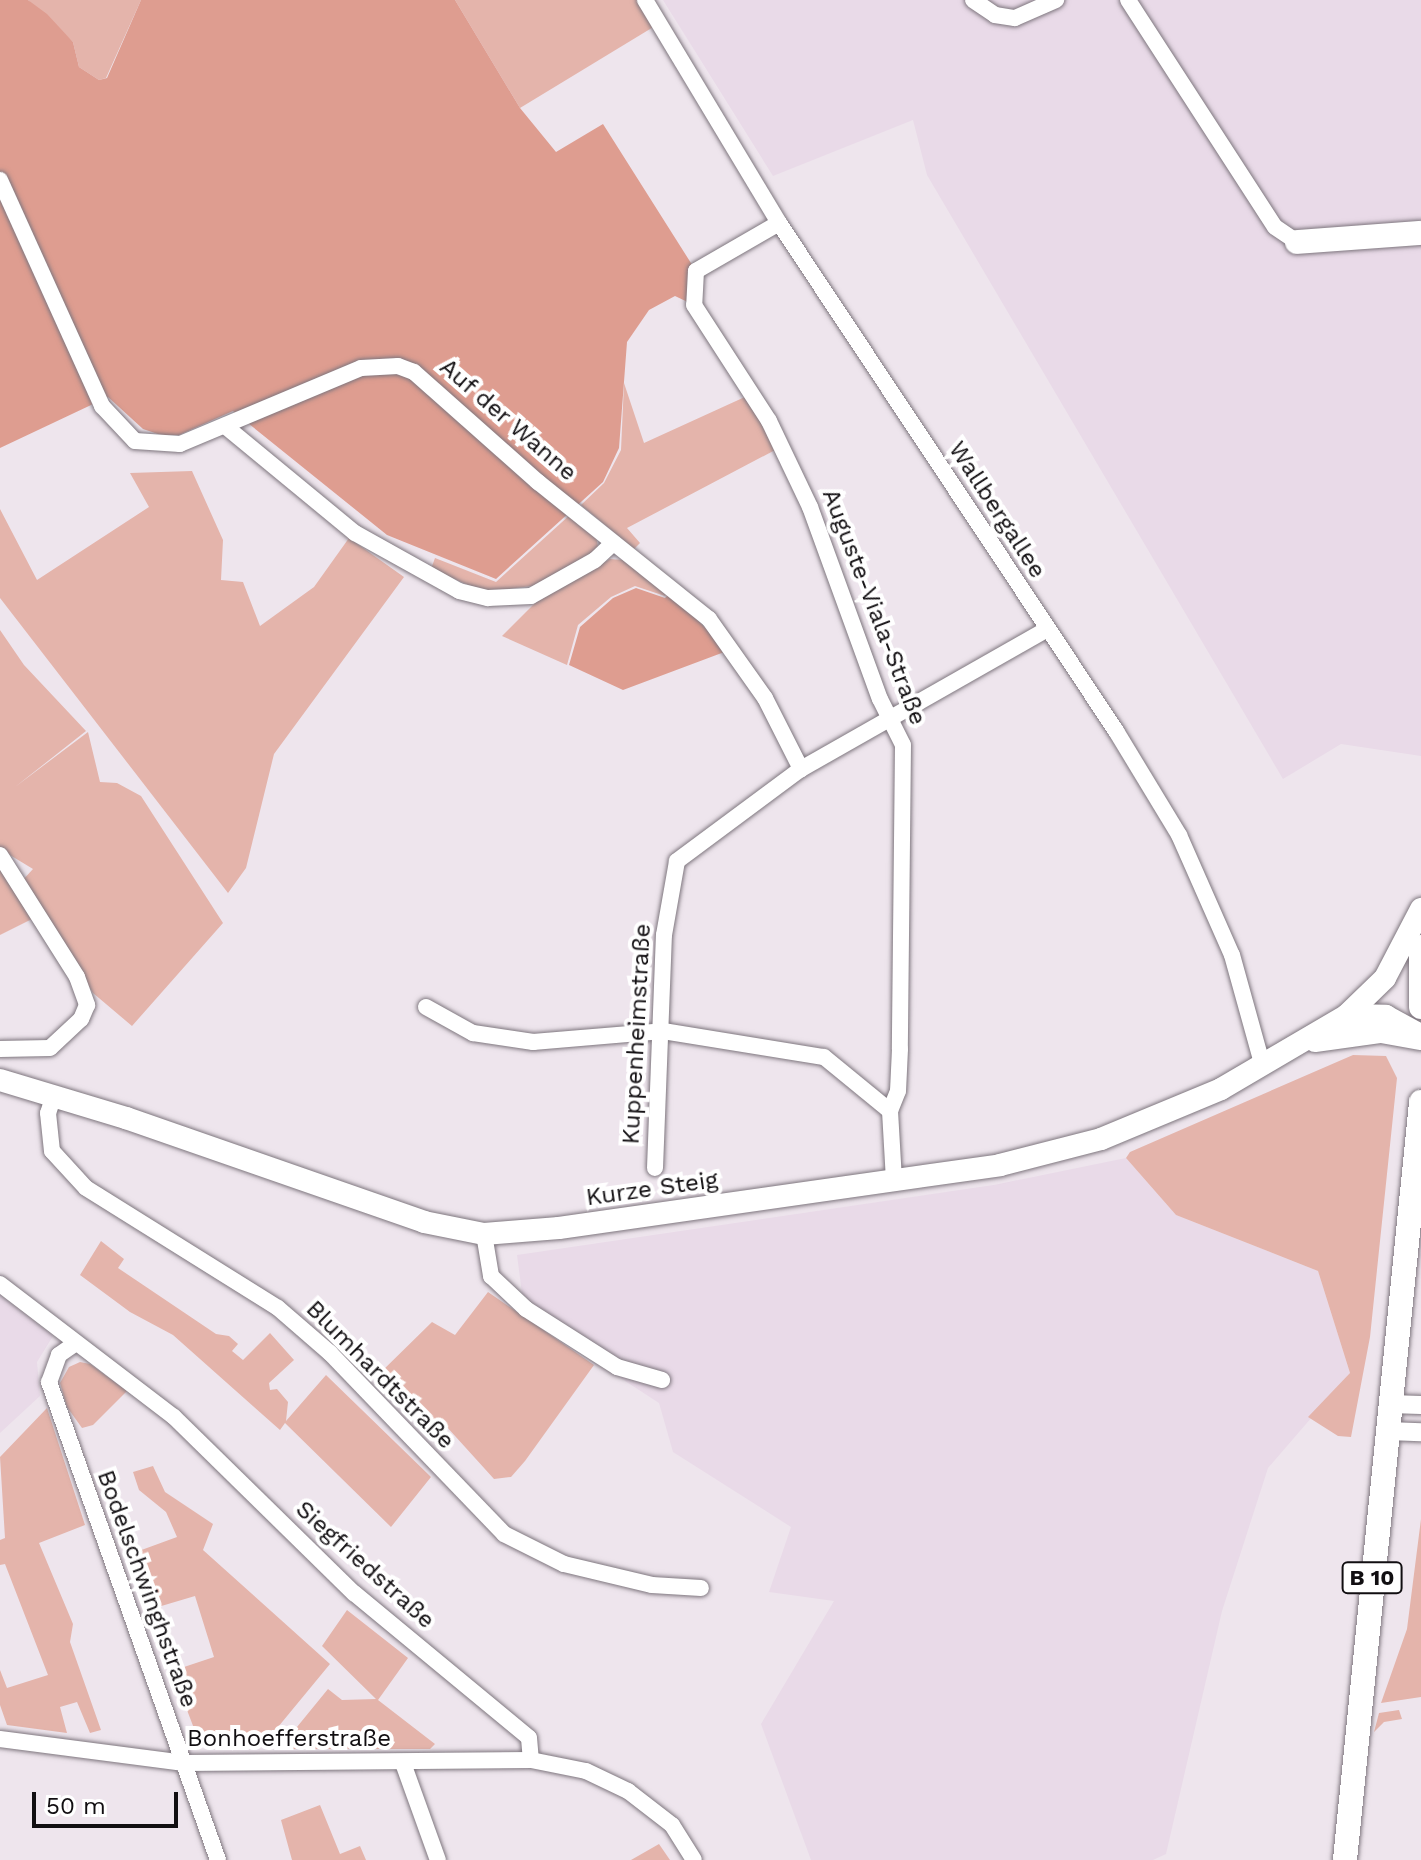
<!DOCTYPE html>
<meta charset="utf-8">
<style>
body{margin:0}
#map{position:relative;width:1421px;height:1860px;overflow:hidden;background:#eee5ed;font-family:"Work Sans",sans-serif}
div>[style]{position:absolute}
.built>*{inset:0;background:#e9dae8}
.green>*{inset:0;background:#e4b4ab}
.forest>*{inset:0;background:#de9d90}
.roads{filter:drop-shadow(0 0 2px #7e767e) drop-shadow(0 0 2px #7e767e)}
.minor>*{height:16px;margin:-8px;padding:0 8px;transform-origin:8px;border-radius:8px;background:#fff}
.tertiary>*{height:18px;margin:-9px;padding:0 9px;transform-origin:9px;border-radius:9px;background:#fff}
.secondary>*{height:22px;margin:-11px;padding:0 11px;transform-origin:11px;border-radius:11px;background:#fff}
.primary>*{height:24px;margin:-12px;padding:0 12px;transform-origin:12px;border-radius:12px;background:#fff}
span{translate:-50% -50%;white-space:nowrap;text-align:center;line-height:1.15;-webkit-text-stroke:8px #fff;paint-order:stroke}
.shield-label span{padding:2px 6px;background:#fff;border:2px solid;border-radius:6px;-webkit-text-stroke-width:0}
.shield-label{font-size:22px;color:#110e11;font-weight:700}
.street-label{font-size:24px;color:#110e11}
.scale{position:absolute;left:32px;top:1792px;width:146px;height:36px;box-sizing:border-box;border:4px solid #110e11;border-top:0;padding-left:10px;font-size:24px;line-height:28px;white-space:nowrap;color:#110e11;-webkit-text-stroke:6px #fff;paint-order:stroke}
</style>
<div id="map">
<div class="built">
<i style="clip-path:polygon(663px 0,1421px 0,1421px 756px,1341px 744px,1283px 779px,927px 175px,913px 120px,773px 176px)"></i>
<i style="clip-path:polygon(1126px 1158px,1176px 1215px,1318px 1271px,1350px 1373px,1268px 1468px,1222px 1611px,1166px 1854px,1153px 1860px,811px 1860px,761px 1724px,834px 1601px,769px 1592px,791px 1527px,673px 1452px,659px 1403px,525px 1316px,517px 1255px,994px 1185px)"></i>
<i style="clip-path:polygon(0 1295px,53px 1336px,37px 1362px,40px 1396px,0 1433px)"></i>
</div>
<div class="green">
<i style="clip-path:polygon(28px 0,141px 0,106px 78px,99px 80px,79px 67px,73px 42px)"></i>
<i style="clip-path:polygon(455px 0,639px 0,655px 26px,520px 108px)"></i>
<i style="clip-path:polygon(624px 383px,644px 443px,747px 396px,777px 449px,627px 528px,640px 543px,634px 549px,581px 505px,604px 483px,621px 450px)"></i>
<i style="clip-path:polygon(192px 471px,223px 540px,221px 580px,243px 582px,260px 626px,314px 587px,349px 538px,404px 577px,274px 754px,246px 868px,228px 893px,0 598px,0 509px,37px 580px,149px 507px,130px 473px)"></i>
<i style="clip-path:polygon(572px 513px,596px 537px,599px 551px,547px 584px,485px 592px,431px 569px,435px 558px,496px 582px)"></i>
<i style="clip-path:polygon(610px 559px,623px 560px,669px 590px,665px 596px,635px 586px,611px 597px,578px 625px,567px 665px,502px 636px,535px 603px)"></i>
<i style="clip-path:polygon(0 630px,24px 665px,86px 731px,15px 787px,88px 732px,100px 782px,117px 783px,141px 796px,223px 923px,132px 1026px,93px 993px,21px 882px,33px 869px,0 849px)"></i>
<i style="clip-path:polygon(0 865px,34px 918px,0 935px)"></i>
<i style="clip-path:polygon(1353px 1055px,1386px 1056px,1397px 1078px,1370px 1337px,1351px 1437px,1338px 1436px,1308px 1417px,1350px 1373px,1318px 1271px,1176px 1215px,1126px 1158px,1130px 1152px)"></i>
<i style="clip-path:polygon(101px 1241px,124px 1259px,118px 1268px,216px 1334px,229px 1336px,238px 1344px,232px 1351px,243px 1360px,270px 1333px,294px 1360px,269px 1383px,270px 1390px,277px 1389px,288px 1402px,286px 1421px,326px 1375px,431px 1477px,391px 1527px,285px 1423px,280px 1430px,173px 1335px,130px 1312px,80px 1275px)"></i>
<i style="clip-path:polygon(488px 1292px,594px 1365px,525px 1461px,511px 1477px,494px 1479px,446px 1426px,436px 1434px,378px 1375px,432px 1322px,455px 1335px)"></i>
<i style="clip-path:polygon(80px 1362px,90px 1364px,127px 1391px,93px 1425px,82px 1428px,67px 1407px,60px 1383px,69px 1367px)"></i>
<i style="clip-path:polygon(47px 1408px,85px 1525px,39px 1543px,73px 1624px,70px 1642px,101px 1730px,90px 1733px,77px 1702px,60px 1707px,67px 1733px,7px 1725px,0 1705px,0 1670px,7px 1688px,48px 1675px,5px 1564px,0 1565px,0 1540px,5px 1538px,0 1457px)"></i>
<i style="clip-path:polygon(153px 1466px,165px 1492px,213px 1524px,203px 1550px,330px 1664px,264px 1744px,200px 1744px,172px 1671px,214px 1657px,195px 1596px,158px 1607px,136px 1552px,177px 1537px,166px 1512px,139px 1490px,133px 1472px)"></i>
<i style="clip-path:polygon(1421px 1519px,1421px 1697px,1381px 1703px,1407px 1629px)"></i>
<i style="clip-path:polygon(347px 1610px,408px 1658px,378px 1700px,435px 1744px,430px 1749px,279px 1749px,328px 1689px,342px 1700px,376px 1699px,322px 1646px)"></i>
<i style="clip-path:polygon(1399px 1710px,1402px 1719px,1384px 1722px,1374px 1732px,1379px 1713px)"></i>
<i style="clip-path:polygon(320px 1805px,340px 1854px,360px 1846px,366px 1860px,292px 1860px,281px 1820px)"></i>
<i style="clip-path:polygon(659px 1844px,670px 1860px,631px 1860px)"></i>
</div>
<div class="forest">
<i style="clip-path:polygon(0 0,28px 0,47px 14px,73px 42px,79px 67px,99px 80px,107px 78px,141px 0,455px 0,520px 108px,556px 152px,603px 124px,696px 271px,694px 305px,675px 296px,649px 310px,627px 342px,619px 448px,603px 482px,496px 579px,387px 535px,233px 411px,179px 435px,161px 435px,143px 429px,108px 397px,0 448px)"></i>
<i style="clip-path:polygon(636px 588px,665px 598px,671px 592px,727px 651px,623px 690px,569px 665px,580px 627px,613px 598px)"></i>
</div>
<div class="roads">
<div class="minor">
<i style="left:645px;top:0;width:260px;rotate:59deg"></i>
<i style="left:779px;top:223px;width:610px;rotate:56.44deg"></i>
<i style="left:1116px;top:731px;width:122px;rotate:58.8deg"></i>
<i style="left:1179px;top:835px;width:131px;rotate:66.2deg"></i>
<i style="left:1232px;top:955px;width:116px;rotate:74.5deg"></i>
<i style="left:973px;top:0;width:27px;rotate:34deg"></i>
<i style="left:995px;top:15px;width:20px;rotate:9deg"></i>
<i style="left:1015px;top:18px;width:45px;rotate:-23.7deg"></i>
<i style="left:1128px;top:0;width:270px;rotate:57.1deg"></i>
<i style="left:1275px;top:227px;width:27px;rotate:34deg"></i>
<i style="left:0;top:180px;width:248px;rotate:65.7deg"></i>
<i style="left:102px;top:406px;width:48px;rotate:46.7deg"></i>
<i style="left:135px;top:441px;width:45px;rotate:3.8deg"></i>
<i style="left:180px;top:444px;width:196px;rotate:-22.8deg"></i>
<i style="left:361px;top:368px;width:37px;rotate:-3deg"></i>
<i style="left:398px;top:366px;width:17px;rotate:21deg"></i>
<i style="left:414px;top:372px;width:166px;rotate:41.6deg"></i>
<i style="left:538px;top:482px;width:219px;rotate:38.7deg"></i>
<i style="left:709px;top:619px;width:97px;rotate:54.7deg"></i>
<i style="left:765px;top:698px;width:80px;rotate:63.1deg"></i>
<i style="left:779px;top:223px;width:96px;rotate:150deg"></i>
<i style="left:696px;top:271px;width:34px;rotate:93deg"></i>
<i style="left:694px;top:305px;width:138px;rotate:57.1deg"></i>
<i style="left:769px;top:421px;width:95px;rotate:64.5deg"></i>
<i style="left:810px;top:507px;width:204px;rotate:70deg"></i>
<i style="left:880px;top:699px;width:51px;rotate:63.4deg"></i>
<i style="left:903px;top:745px;width:304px;rotate:90.6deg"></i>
<i style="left:900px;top:1049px;width:42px;rotate:92.7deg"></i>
<i style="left:898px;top:1091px;width:22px;rotate:112deg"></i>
<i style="left:890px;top:1111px;width:70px;rotate:86.7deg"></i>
<i style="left:225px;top:426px;width:168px;rotate:39.5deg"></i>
<i style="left:355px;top:533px;width:119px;rotate:29.1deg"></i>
<i style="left:459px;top:591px;width:30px;rotate:14deg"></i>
<i style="left:488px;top:598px;width:43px;rotate:-2.7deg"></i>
<i style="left:531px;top:596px;width:73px;rotate:-29.4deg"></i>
<i style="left:595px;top:560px;width:25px;rotate:-43deg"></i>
<i style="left:0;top:855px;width:144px;rotate:57.7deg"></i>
<i style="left:77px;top:977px;width:30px;rotate:70deg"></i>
<i style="left:87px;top:1005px;width:15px;rotate:113deg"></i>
<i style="left:81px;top:1019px;width:42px;rotate:136.9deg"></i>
<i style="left:50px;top:1048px;width:50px;rotate:178.9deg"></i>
<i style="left:426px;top:1007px;width:54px;rotate:29deg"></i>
<i style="left:473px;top:1033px;width:61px;rotate:8.5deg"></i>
<i style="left:533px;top:1042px;width:130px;rotate:-4.8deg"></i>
<i style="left:663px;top:1031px;width:163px;rotate:9.2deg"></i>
<i style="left:824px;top:1057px;width:85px;rotate:39.3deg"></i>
<i style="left:54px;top:1095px;width:19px;rotate:108deg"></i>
<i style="left:48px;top:1113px;width:38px;rotate:84deg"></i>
<i style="left:52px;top:1151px;width:50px;rotate:47.4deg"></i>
<i style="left:86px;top:1188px;width:226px;rotate:32deg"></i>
<i style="left:278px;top:1308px;width:69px;rotate:40.9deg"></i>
<i style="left:330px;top:1353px;width:251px;rotate:46.1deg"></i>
<i style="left:504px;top:1534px;width:67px;rotate:26.6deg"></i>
<i style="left:564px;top:1564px;width:90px;rotate:13.4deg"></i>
<i style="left:652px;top:1585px;width:49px;rotate:3.5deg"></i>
<i style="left:655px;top:1168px;width:233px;rotate:-87.8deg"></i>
<i style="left:664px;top:935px;width:75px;rotate:-80deg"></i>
<i style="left:677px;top:861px;width:154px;rotate:-36.6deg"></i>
<i style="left:801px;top:769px;width:283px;rotate:-29.6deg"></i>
<i style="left:484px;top:1234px;width:43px;rotate:80.5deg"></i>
<i style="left:491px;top:1276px;width:48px;rotate:43.3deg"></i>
<i style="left:526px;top:1309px;width:108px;rotate:32.5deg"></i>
<i style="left:617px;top:1367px;width:47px;rotate:16.1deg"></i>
<i style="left:0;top:1284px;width:219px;rotate:37.4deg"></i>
<i style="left:174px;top:1417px;width:252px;rotate:44.4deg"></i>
<i style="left:354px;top:1593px;width:227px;rotate:39.6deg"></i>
<i style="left:529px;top:1738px;width:22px;rotate:85deg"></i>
<i style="left:76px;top:1343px;width:21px;rotate:145deg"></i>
<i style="left:59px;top:1355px;width:29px;rotate:110deg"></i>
<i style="left:49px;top:1382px;width:507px;rotate:70.53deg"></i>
<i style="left:0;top:1739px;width:186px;rotate:7.4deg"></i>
<i style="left:184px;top:1763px;width:347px;rotate:-0.5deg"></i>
<i style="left:531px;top:1760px;width:56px;rotate:11.3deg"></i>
<i style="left:586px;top:1771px;width:47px;rotate:25.5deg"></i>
<i style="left:628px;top:1791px;width:56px;rotate:37.7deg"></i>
<i style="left:672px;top:1825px;width:41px;rotate:57.8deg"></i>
<i style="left:403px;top:1763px;width:103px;rotate:70.2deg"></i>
</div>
<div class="tertiary">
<i style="left:1390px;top:1404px;width:31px;rotate:2deg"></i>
<i style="left:1388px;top:1431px;width:33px;rotate:2deg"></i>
</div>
<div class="secondary">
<i style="left:1347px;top:1015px;width:39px;rotate:1deg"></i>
<i style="left:1386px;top:1016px;width:35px;rotate:29deg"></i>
<i style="left:1315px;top:1041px;width:67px;rotate:-7.8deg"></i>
<i style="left:1381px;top:1032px;width:41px;rotate:9.9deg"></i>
<i style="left:0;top:1080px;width:132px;rotate:16.8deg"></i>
<i style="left:126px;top:1118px;width:316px;rotate:19.2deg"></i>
<i style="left:424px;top:1222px;width:61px;rotate:11.3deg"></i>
<i style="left:484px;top:1234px;width:75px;rotate:-4.6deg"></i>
<i style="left:559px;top:1228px;width:445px;rotate:-8.1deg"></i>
<i style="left:1000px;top:1165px;width:104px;rotate:-14.4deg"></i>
<i style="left:1101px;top:1139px;width:130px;rotate:-22.6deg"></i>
<i style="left:1221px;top:1089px;width:146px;rotate:-30.4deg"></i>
<i style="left:1347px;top:1015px;width:53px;rotate:-44.2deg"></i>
<i style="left:1385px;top:978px;width:78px;rotate:-62.4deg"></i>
</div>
<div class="primary">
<i style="left:1297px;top:242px;width:124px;rotate:-4.2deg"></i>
<i style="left:1421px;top:947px;width:60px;rotate:90deg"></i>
<i style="left:1345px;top:1860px;width:762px;rotate:-84.27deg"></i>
</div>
</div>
<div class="shield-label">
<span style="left:1372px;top:1578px">B 10</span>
</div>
<div class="street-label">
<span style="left:508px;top:420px;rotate:41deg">Auf der Wanne</span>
<span style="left:997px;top:510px;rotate:57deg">Wallbergallee</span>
<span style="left:874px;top:607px;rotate:69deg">Auguste-Viala-Straße</span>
<span style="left:637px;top:1034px;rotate:-87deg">Kuppenheimstraße</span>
<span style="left:652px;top:1189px;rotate:-8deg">Kurze Steig</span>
<span style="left:380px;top:1375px;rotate:45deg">Blumhardtstraße</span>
<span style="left:365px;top:1565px;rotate:42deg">Siegfriedstraße</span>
<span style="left:147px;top:1589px;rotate:70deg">Bodelschwinghstraße</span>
<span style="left:289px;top:1739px">Bonhoefferstraße</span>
</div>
<div class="scale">50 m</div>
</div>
